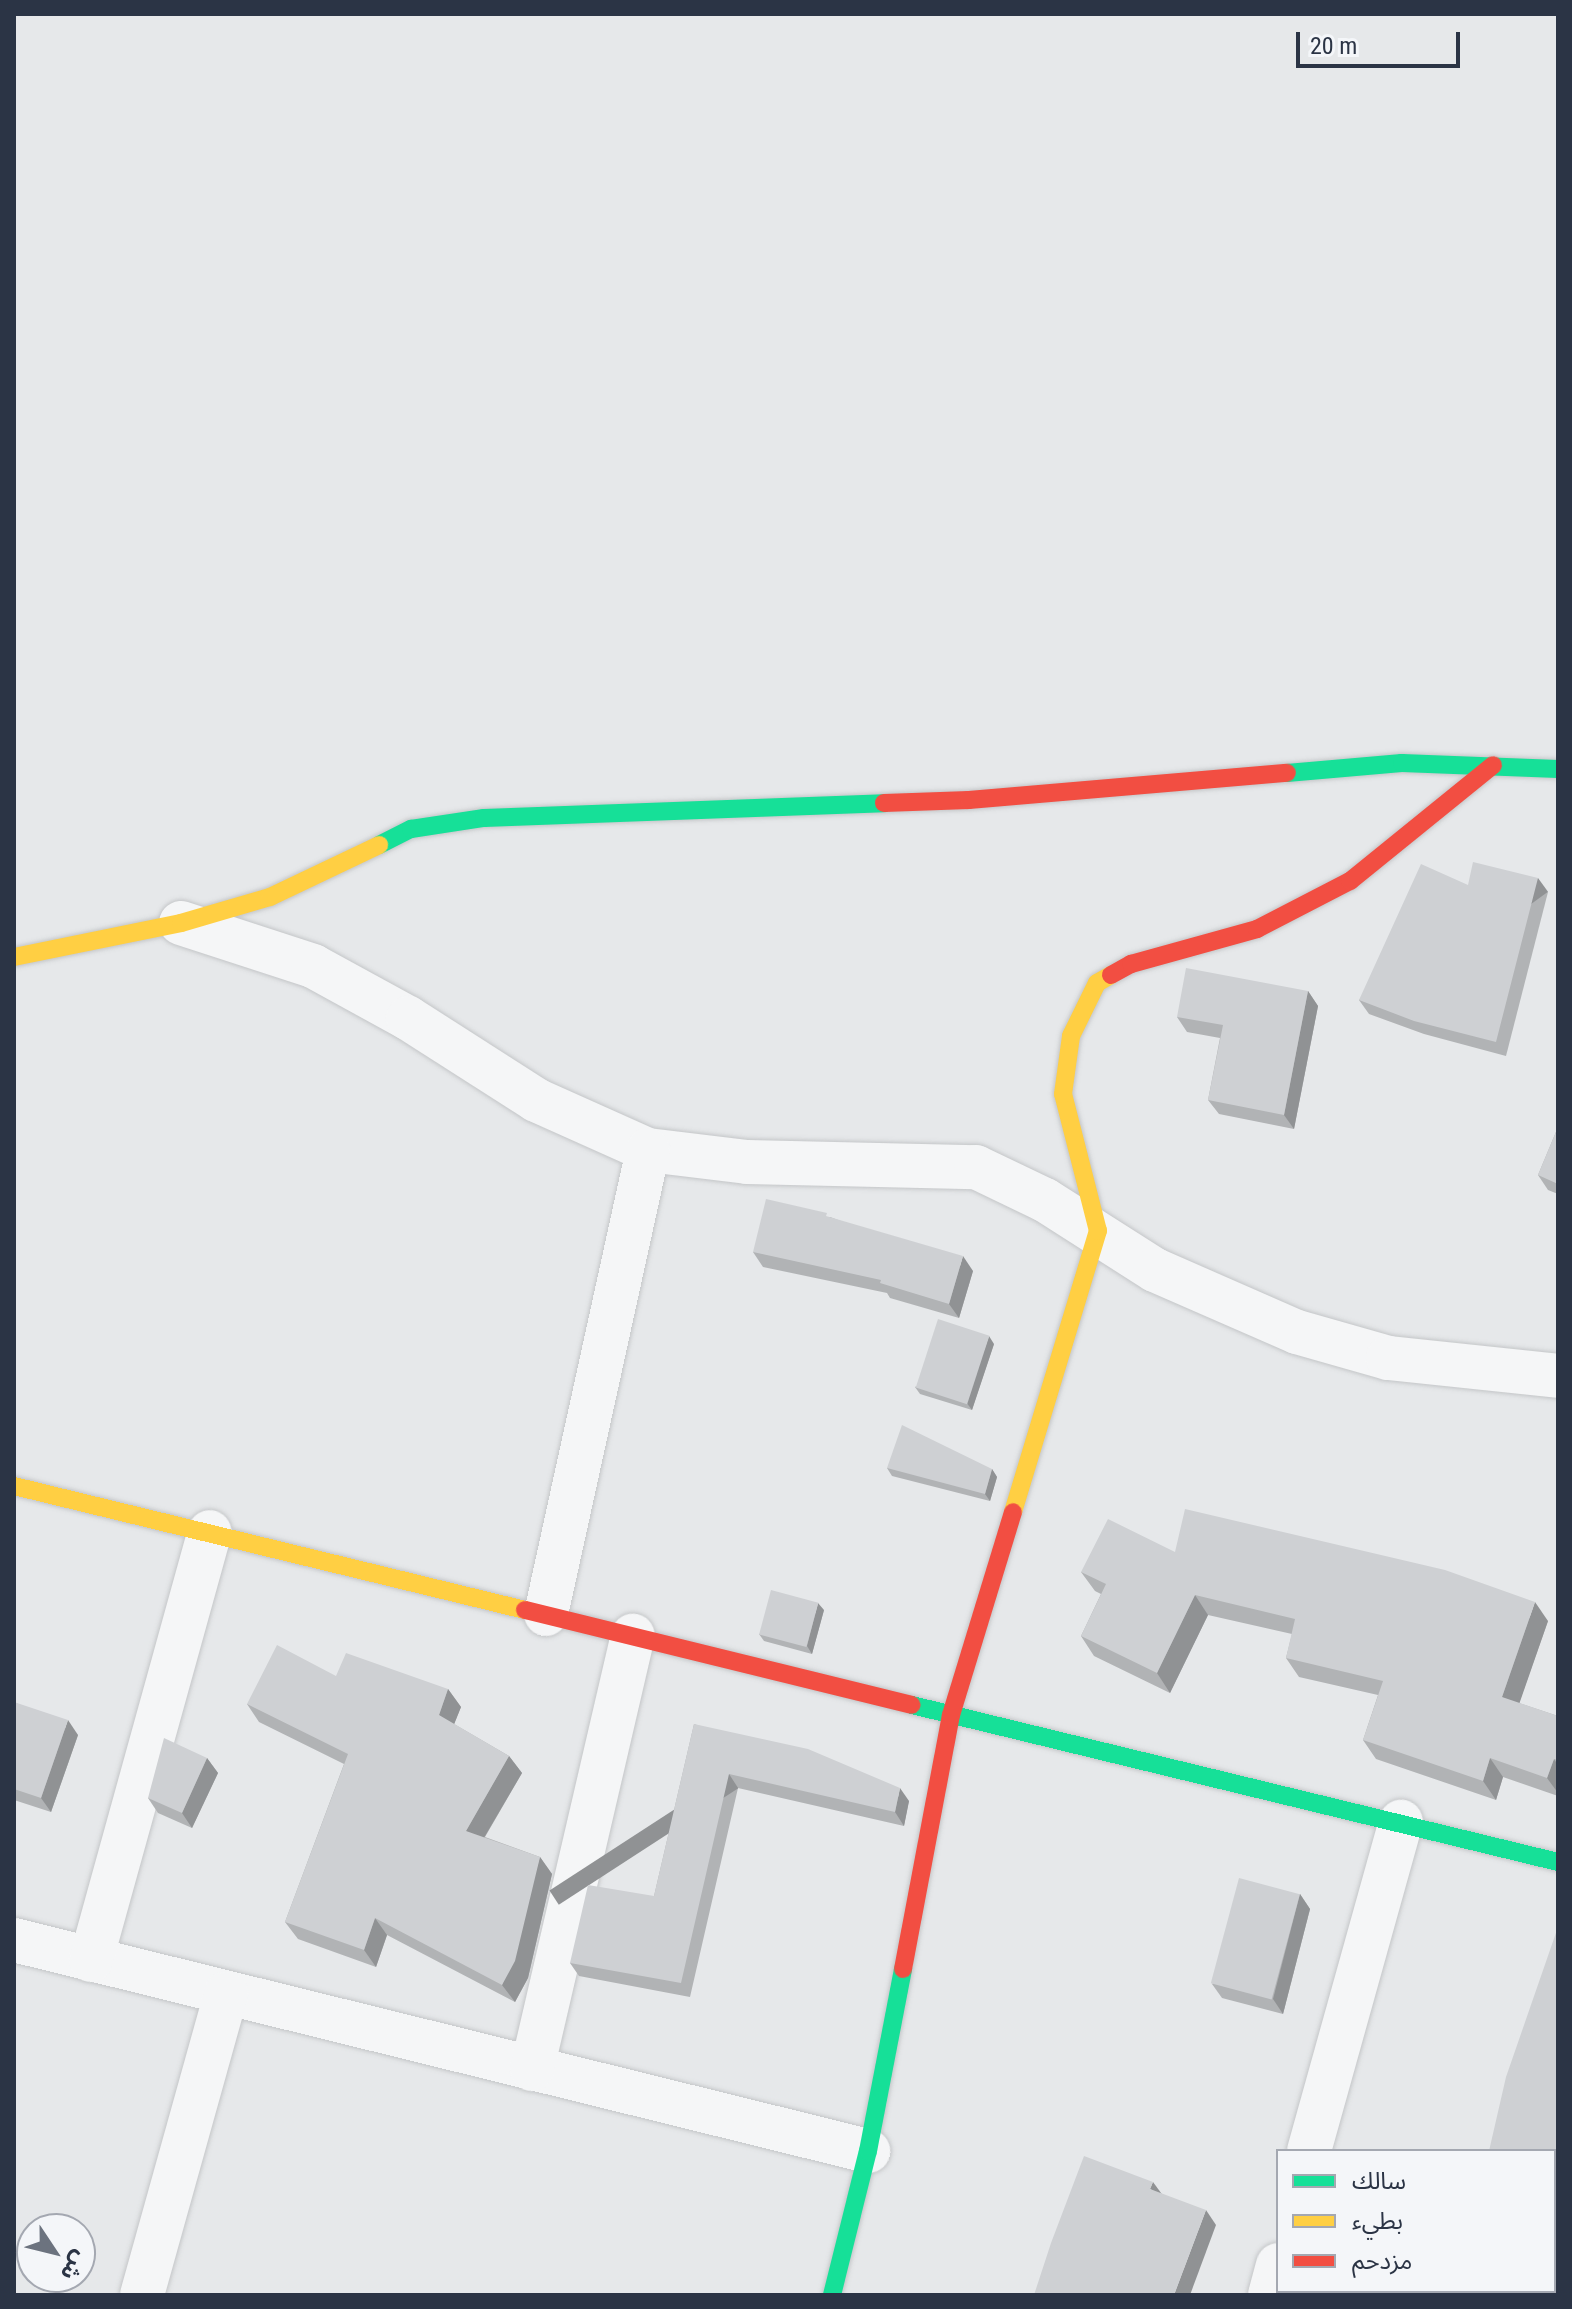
<!DOCTYPE html>
<meta charset="utf-8">
<style>
body{margin:0}
#map{position:relative;width:1572px;height:2309px;overflow:hidden;background:#e6e8ea;font-family:"Roboto Condensed","Noto Sans Arabic",sans-serif}
div>[style]{position:absolute}
.roads{filter:drop-shadow(0 0 2px #c4c6c8) drop-shadow(0 0 2px #c4c6c8)}
.street>*{height:44px;margin:-22px;padding:0 22px;transform-origin:22px;border-radius:22px;background:#f5f6f7}
.fast>*{height:18px;margin:-9px;padding:0 9px;transform-origin:9px;border-radius:9px;background:#16e098}
.slow>*{height:18px;margin:-9px;padding:0 9px;transform-origin:9px;border-radius:9px;background:#ffcf43}
.jam>*{height:18px;margin:-9px;padding:0 9px;transform-origin:9px;border-radius:9px;background:#f24e42}
.wall>*{inset:0;background:#b1b3b5}
.shaded-wall>*{inset:0;background:#909294;transform-origin:0 0}
.building>*{inset:0;background:#ced0d3;transform-origin:0 0}
span{translate:-50% -50%;white-space:nowrap;text-align:center;line-height:1.15;-webkit-text-stroke:6px #f4f6f9;paint-order:stroke}
.frame{position:absolute;inset:0;border:16px solid #2b3445;pointer-events:none}
.legend{position:absolute;left:1276px;top:2149px;width:280px;height:144px;box-sizing:border-box;background:#f4f6f9;border:2px solid #a4a8b1;margin:0;padding:10px 14px;list-style:none;font-size:24px;color:#2b3445}
.legend li{display:flex;align-items:center;gap:16px;height:40px}
.legend b{width:40px;border:2px solid #a4a8b1}
.north{position:absolute;left:16px;top:2213px;width:80px;height:80px;box-sizing:border-box;background:#f4f6f9;border:2px solid #a4a8b1;border-radius:50%;rotate:125deg;font-size:22px;font-weight:700;line-height:32px;text-align:center;color:#2b3445}
.north::after{content:'';display:block;margin:auto;width:28px;height:36px;background:#6c737f;clip-path:polygon(50% 0,100% 100%,50% 72%,0 100%)}
.scale{position:absolute;left:1296px;top:32px;width:164px;height:36px;box-sizing:border-box;border:4px solid #2b3445;border-top:0;padding-left:10px;font-size:24px;line-height:28px;white-space:nowrap;color:#2b3445;-webkit-text-stroke:6px #f4f6f9;paint-order:stroke}
</style>
<div id="map">
<div class="roads">
<div class="street">
<i style="left:181px;top:923px;width:139px;rotate:18deg"></i>
<i style="left:313px;top:966px;width:108px;rotate:28.7deg"></i>
<i style="left:408px;top:1018px;width:152px;rotate:32.6deg"></i>
<i style="left:536px;top:1100px;width:123px;rotate:24.1deg"></i>
<i style="left:648px;top:1150px;width:100px;rotate:6.9deg"></i>
<i style="left:747px;top:1162px;width:229px;rotate:1.3deg"></i>
<i style="left:976px;top:1167px;width:76px;rotate:25.6deg"></i>
<i style="left:1045px;top:1200px;width:130px;rotate:32.5deg"></i>
<i style="left:1155px;top:1270px;width:155px;rotate:23.6deg"></i>
<i style="left:1297px;top:1332px;width:95px;rotate:15.9deg"></i>
<i style="left:1388px;top:1358px;width:171px;rotate:6deg"></i>
<i style="left:546px;top:1614px;width:475px;rotate:-77.6deg"></i>
<i style="left:14px;top:1940px;width:880px;rotate:13.88deg"></i>
<i style="left:91px;top:1960px;width:444px;rotate:-74.5deg"></i>
<i style="left:532px;top:2069px;width:445px;rotate:-76.9deg"></i>
<i style="left:1309px;top:2151px;width:342px;rotate:-74.4deg"></i>
<i style="left:142px;top:2295px;width:313px;rotate:-74.4deg"></i>
<i style="left:1270px;top:2295px;width:31px;rotate:-75deg"></i>
</div>
<div class="fast">
<i style="left:1287px;top:773px;width:115px;rotate:-5deg"></i>
<i style="left:1402px;top:763px;width:156px;rotate:2.2deg"></i>
<i style="left:379px;top:845px;width:36px;rotate:-27deg"></i>
<i style="left:411px;top:829px;width:74px;rotate:-8.6deg"></i>
<i style="left:484px;top:818px;width:400px;rotate:-2.1deg"></i>
<i style="left:912px;top:1705px;width:665px;rotate:13.66deg"></i>
<i style="left:832px;top:2295px;width:148px;rotate:-76deg"></i>
<i style="left:868px;top:2151px;width:185px;rotate:-79.1deg"></i>
</div>
<div class="slow">
<i style="left:14px;top:957px;width:170px;rotate:-11.5deg"></i>
<i style="left:181px;top:923px;width:93px;rotate:-16.3deg"></i>
<i style="left:270px;top:897px;width:121px;rotate:-25.5deg"></i>
<i style="left:14px;top:1486px;width:526px;rotate:13.64deg"></i>
<i style="left:1013px;top:1512px;width:294px;rotate:-73.2deg"></i>
<i style="left:1098px;top:1231px;width:141px;rotate:-104.3deg"></i>
<i style="left:1063px;top:1094px;width:59px;rotate:-82.1deg"></i>
<i style="left:1071px;top:1036px;width:59px;rotate:-63.9deg"></i>
<i style="left:1097px;top:983px;width:16px;rotate:-30deg"></i>
</div>
<div class="jam">
<i style="left:884px;top:803px;width:85px;rotate:-2deg"></i>
<i style="left:969px;top:800px;width:319px;rotate:-4.9deg"></i>
<i style="left:1111px;top:975px;width:23px;rotate:-29deg"></i>
<i style="left:1131px;top:964px;width:131px;rotate:-15.5deg"></i>
<i style="left:1257px;top:929px;width:105px;rotate:-27.3deg"></i>
<i style="left:1350px;top:881px;width:184px;rotate:-39deg"></i>
<i style="left:525px;top:1610px;width:398px;rotate:13.8deg"></i>
<i style="left:903px;top:1969px;width:258px;rotate:-79.3deg"></i>
<i style="left:951px;top:1715px;width:212px;rotate:-73deg"></i>
</div>
</div>
<div class="wall">
<i style="clip-path:polygon(1468px 885px,1548px 892px,1506px 1056px,1424px 1034px,1369px 1014px,1359px 1000px)"></i>
<i style="clip-path:polygon(1308px 991px,1318px 1006px,1294px 1129px,1219px 1114px,1208px 1100px,1220px 1038px,1187px 1032px,1177px 1017px)"></i>
<i style="clip-path:polygon(1558px 1127px,1558px 1194px,1548px 1190px,1538px 1175px)"></i>
<i style="clip-path:polygon(830px 1217px,973px 1271px,959px 1318px,890px 1298px,887px 1293px,763px 1267px,753px 1252px)"></i>
<i style="clip-path:polygon(994px 1344px,972px 1410px,920px 1394px,915px 1387px)"></i>
<i style="clip-path:polygon(887px 1468px,992px 1469px,997px 1477px,990px 1501px,892px 1476px)"></i>
<i style="clip-path:polygon(1175px 1552px,1548px 1621px,1519px 1703px,1558px 1716px,1558px 1796px,1503px 1777px,1496px 1800px,1376px 1759px,1363px 1740px,1378px 1695px,1299px 1677px,1286px 1658px,1292px 1634px,1208px 1615px,1170px 1693px,1094px 1656px,1081px 1636px,1101px 1594px,1095px 1591px,1081px 1572px)"></i>
<i style="clip-path:polygon(824px 1610px,812px 1654px,764px 1641px,759px 1634px)"></i>
<i style="clip-path:polygon(448px 1689px,461px 1707px,454px 1724px,509px 1756px,522px 1773px,485px 1837px,540px 1857px,552px 1874px,528px 1978px,515px 2002px,387px 1935px,376px 1967px,298px 1939px,285px 1922px,344px 1764px,259px 1722px,247px 1704px)"></i>
<i style="clip-path:polygon(14px 1702px,78px 1735px,51px 1812px,14px 1800px)"></i>
<i style="clip-path:polygon(694px 1724px,909px 1801px,904px 1826px,738px 1788px,690px 1997px,579px 1976px,570px 1963px,654px 1896px)"></i>
<i style="clip-path:polygon(207px 1758px,218px 1773px,192px 1828px,158px 1813px,148px 1798px)"></i>
<i style="clip-path:polygon(1300px 1894px,1310px 1909px,1283px 2014px,1222px 1998px,1212px 1984px)"></i>
</div>
<div class="shaded-wall">
<i style="left:1538px;top:878px;width:17px;height:169px;rotate:54deg"></i>
<i style="clip-path:polygon(1308px 991px,1318px 1006px,1294px 1129px,1284px 1115px)"></i>
<i style="clip-path:polygon(963px 1256px,973px 1271px,959px 1318px,949px 1304px)"></i>
<i style="clip-path:polygon(989px 1336px,994px 1344px,972px 1410px,966px 1402px)"></i>
<i style="clip-path:polygon(992px 1469px,997px 1477px,990px 1501px,985px 1494px)"></i>
<i style="clip-path:polygon(1195px 1595px,1208px 1615px,1170px 1693px,1157px 1673px)"></i>
<i style="clip-path:polygon(1535px 1602px,1548px 1621px,1515px 1716px,1502px 1697px)"></i>
<i style="clip-path:polygon(818px 1603px,824px 1610px,812px 1654px,807px 1646px)"></i>
<i style="clip-path:polygon(448px 1689px,461px 1707px,451px 1732px,439px 1715px)"></i>
<i style="clip-path:polygon(68px 1720px,78px 1735px,51px 1812px,41px 1798px)"></i>
<i style="clip-path:polygon(509px 1756px,522px 1773px,478px 1848px,466px 1831px)"></i>
<i style="clip-path:polygon(207px 1758px,218px 1773px,192px 1828px,182px 1813px)"></i>
<i style="clip-path:polygon(1490px 1758px,1503px 1777px,1496px 1800px,1483px 1781px)"></i>
<i style="clip-path:polygon(1554px 1759px,1558px 1765px,1558px 1793px,1547px 1778px)"></i>
<i style="left:729px;top:1774px;width:17px;height:214px;rotate:57deg"></i>
<i style="clip-path:polygon(900px 1788px,909px 1801px,904px 1826px,895px 1812px)"></i>
<i style="clip-path:polygon(540px 1857px,552px 1874px,528px 1978px,515px 2002px,502px 1985px)"></i>
<i style="clip-path:polygon(1300px 1894px,1310px 1909px,1283px 2014px,1273px 1999px)"></i>
<i style="clip-path:polygon(375px 1918px,387px 1935px,376px 1967px,364px 1950px)"></i>
<i style="clip-path:polygon(1153px 2182px,1164px 2197px,1150px 2189px)"></i>
<i style="clip-path:polygon(1206px 2210px,1216px 2225px,1190px 2295px,1174px 2295px)"></i>
</div>
<div class="building">
<i style="clip-path:polygon(1473px 862px,1538px 878px,1496px 1042px,1414px 1021px,1359px 1000px,1421px 864px,1468px 885px)"></i>
<i style="clip-path:polygon(1186px 968px,1308px 991px,1284px 1115px,1208px 1100px,1223px 1025px,1177px 1017px)"></i>
<i style="clip-path:polygon(1558px 1127px,1558px 1184px,1538px 1175px)"></i>
<i style="clip-path:polygon(766px 1199px,827px 1213px,826px 1216px,963px 1256px,949px 1304px,880px 1283px,881px 1280px,753px 1252px)"></i>
<i style="left:938px;top:1319px;width:54px;height:72px;rotate:18deg"></i>
<i style="clip-path:polygon(902px 1425px,992px 1469px,985px 1494px,887px 1468px)"></i>
<i style="clip-path:polygon(1185px 1509px,1445px 1570px,1535px 1602px,1502px 1697px,1558px 1716px,1558px 1760px,1554px 1759px,1547px 1778px,1490px 1758px,1483px 1781px,1363px 1740px,1383px 1681px,1286px 1658px,1295px 1619px,1195px 1595px,1157px 1673px,1081px 1636px,1106px 1584px,1081px 1572px,1108px 1519px,1175px 1552px)"></i>
<i style="left:771px;top:1590px;width:49px;height:46px;rotate:15deg"></i>
<i style="clip-path:polygon(277px 1645px,336px 1676px,346px 1653px,448px 1689px,439px 1715px,509px 1756px,466px 1831px,540px 1857px,515px 1961px,502px 1985px,375px 1918px,364px 1950px,285px 1922px,348px 1754px,247px 1704px)"></i>
<i style="clip-path:polygon(14px 1702px,68px 1720px,41px 1798px,14px 1789px)"></i>
<i style="clip-path:polygon(694px 1724px,808px 1749px,900px 1788px,895px 1812px,729px 1774px,681px 1983px,570px 1963px,588px 1885px,654px 1896px)"></i>
<i style="clip-path:polygon(164px 1738px,207px 1758px,182px 1813px,148px 1798px)"></i>
<i style="left:1239px;top:1878px;width:63px;height:109px;rotate:15deg"></i>
<i style="clip-path:polygon(1558px 1927px,1558px 2295px,1466px 2295px,1467px 2291px,1554px 2291px,1554px 2151px,1489px 2151px,1506px 2077px)"></i>
<i style="clip-path:polygon(1084px 2156px,1153px 2182px,1150px 2189px,1206px 2210px,1174px 2295px,1034px 2295px,1051px 2243px)"></i>
</div>
<div class="frame"></div>
<ul class="legend">
<li><b style="height:10px;background:#16e098"></b>سالك</li>
<li><b style="height:10px;background:#ffcf43"></b>بطيء</li>
<li><b style="height:10px;background:#f24e42"></b>مزدحم</li>
</ul>
<div class="north">ش</div>
<div class="scale">20 m</div>
</div>
